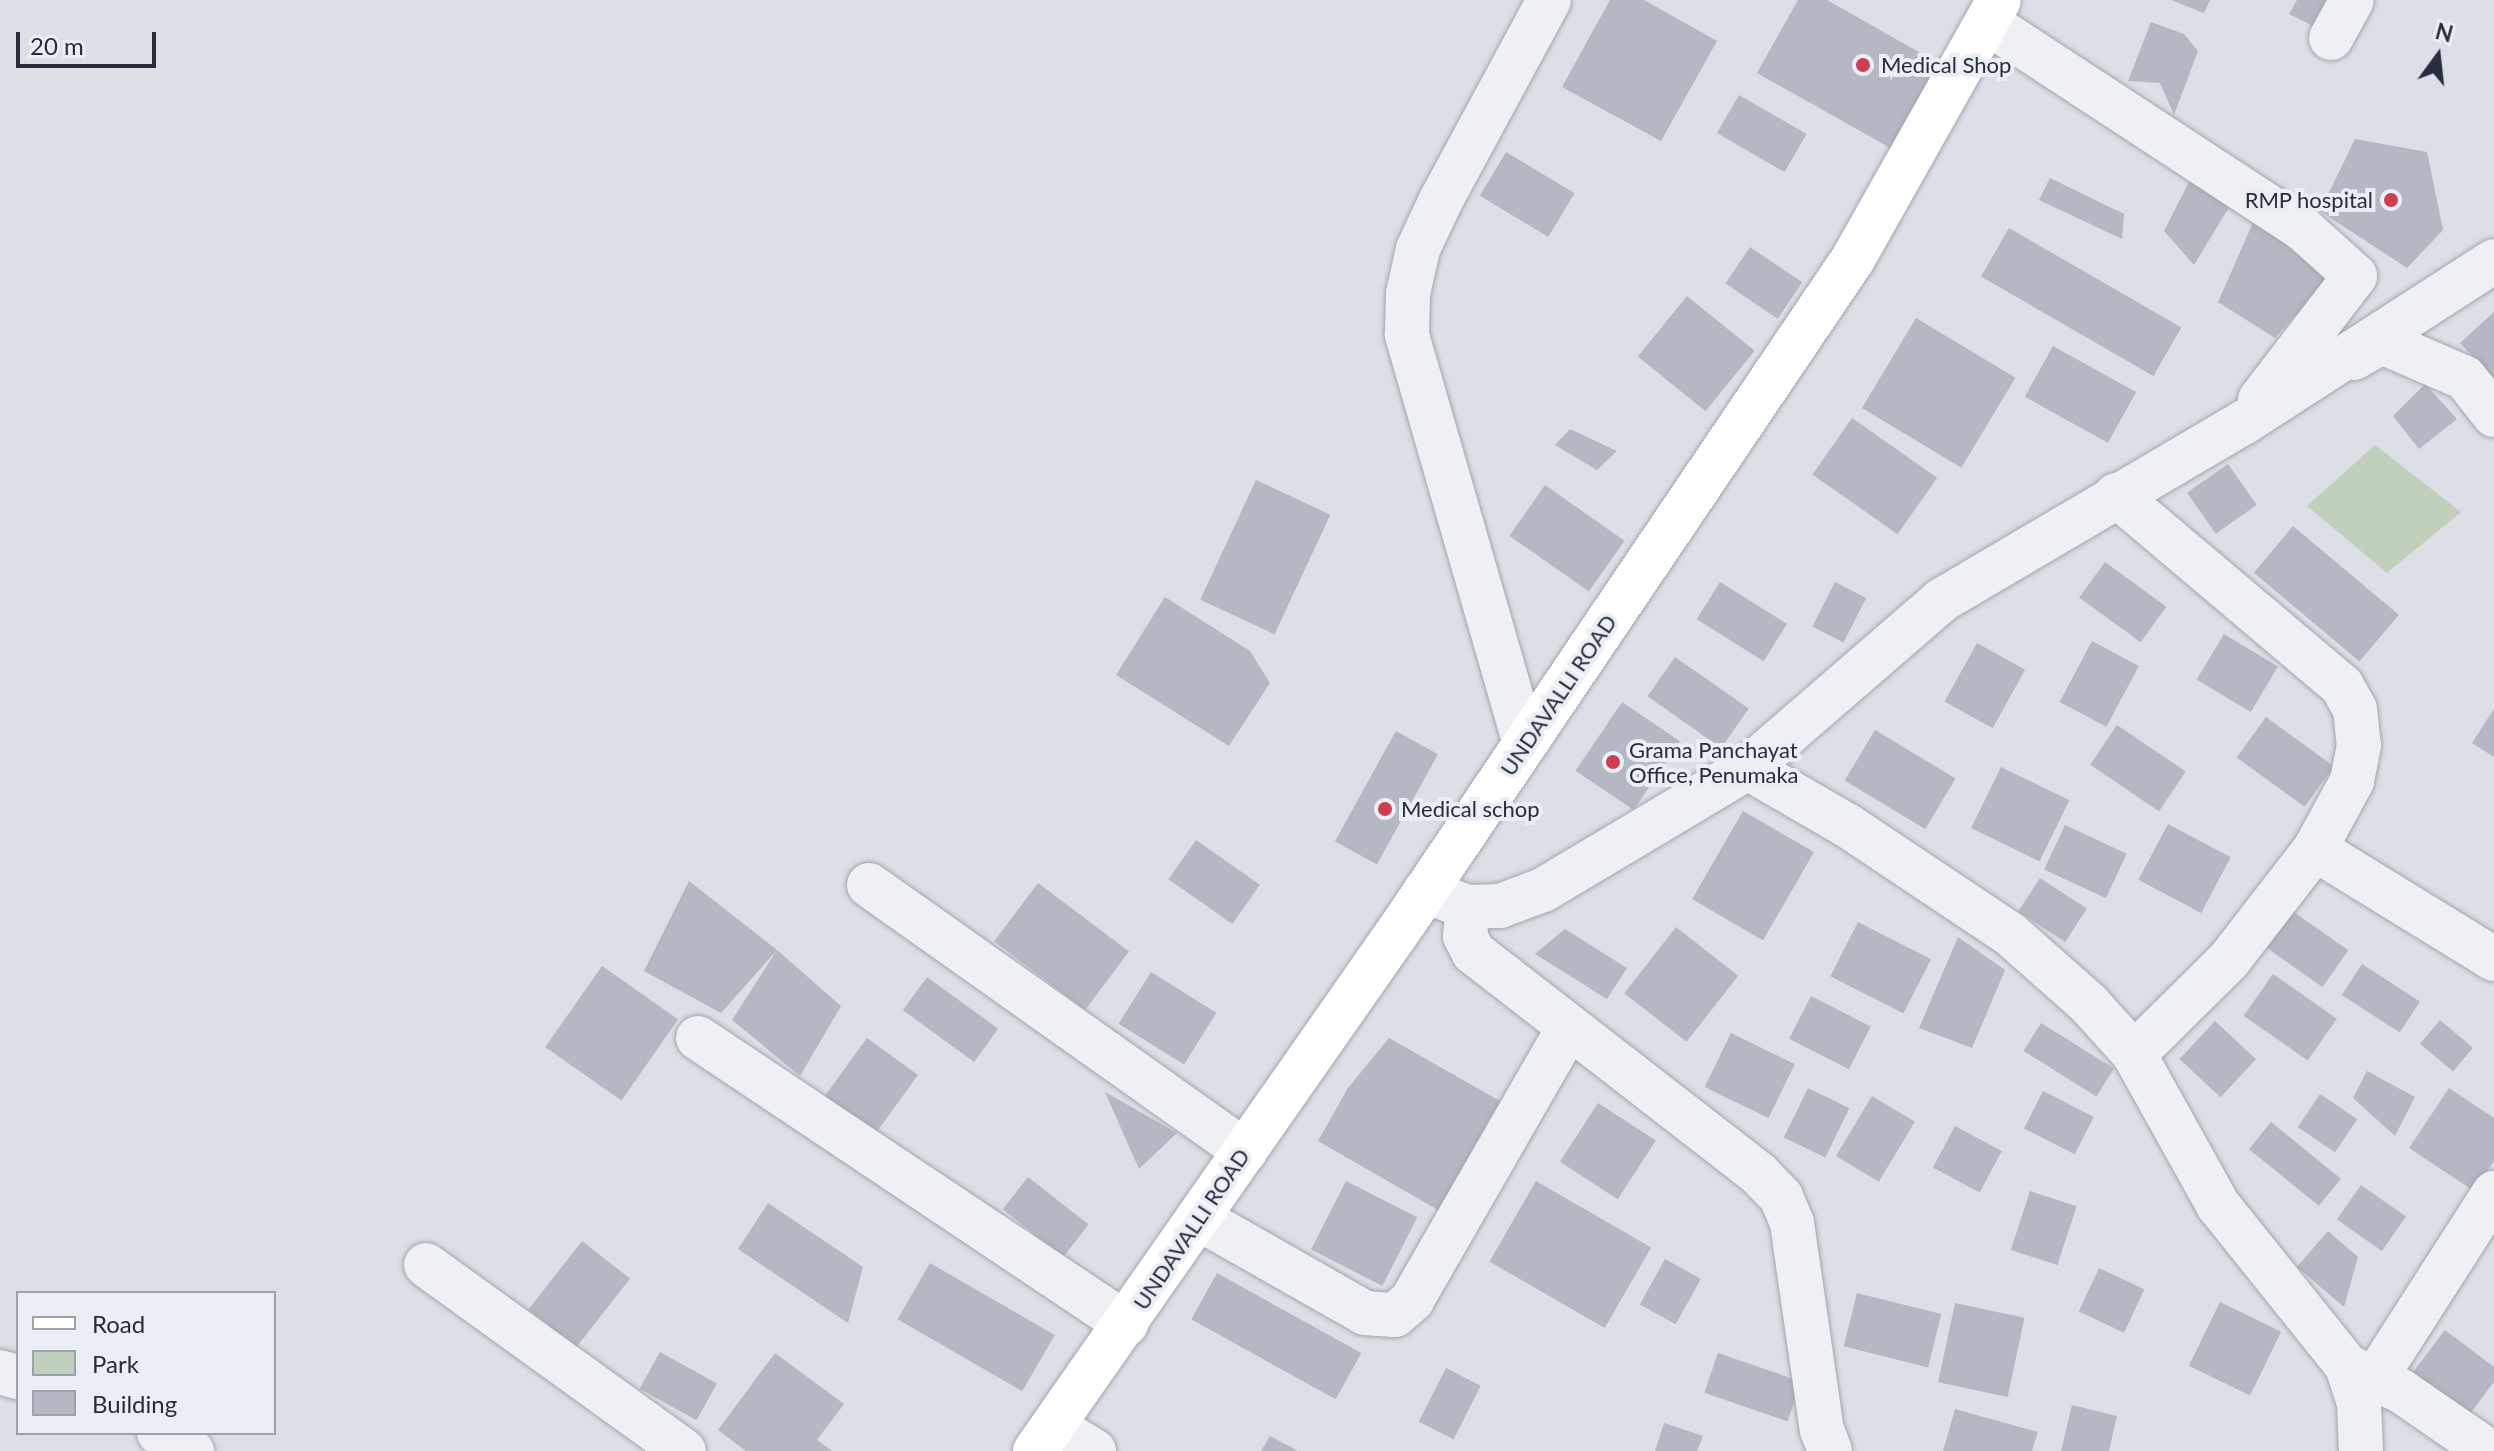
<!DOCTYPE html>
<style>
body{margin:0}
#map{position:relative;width:2494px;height:1451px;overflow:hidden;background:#dcdfe6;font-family:Lato,sans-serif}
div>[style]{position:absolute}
.green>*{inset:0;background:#c1d0bd}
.building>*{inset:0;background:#b3b8c2;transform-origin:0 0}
.roads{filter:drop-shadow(0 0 2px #a2a6b0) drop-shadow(0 0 2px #a2a6b0)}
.minor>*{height:44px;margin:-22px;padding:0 22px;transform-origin:22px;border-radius:22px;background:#eef0f4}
.major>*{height:44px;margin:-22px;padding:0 22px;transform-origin:22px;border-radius:22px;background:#fff}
.dots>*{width:22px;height:22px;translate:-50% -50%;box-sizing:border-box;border:4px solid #ebeef4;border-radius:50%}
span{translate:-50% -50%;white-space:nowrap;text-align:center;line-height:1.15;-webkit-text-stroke:8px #ebeef4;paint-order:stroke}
.poi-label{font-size:22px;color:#262d3c}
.left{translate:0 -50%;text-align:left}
.right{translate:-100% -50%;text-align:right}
.street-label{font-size:22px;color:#262d3c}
.legend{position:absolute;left:16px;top:1291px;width:260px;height:144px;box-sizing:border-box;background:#ebeef4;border:2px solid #9ca1aa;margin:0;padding:10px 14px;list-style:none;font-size:24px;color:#262d3c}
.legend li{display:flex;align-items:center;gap:16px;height:40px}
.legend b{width:40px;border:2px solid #9ca1aa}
.north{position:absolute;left:2398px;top:16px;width:80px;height:80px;-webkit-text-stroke:6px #ebeef4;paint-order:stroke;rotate:15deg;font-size:22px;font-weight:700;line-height:32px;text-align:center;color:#262d3c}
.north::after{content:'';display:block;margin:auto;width:28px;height:36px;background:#262d3c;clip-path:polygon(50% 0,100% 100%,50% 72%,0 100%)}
.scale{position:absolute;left:16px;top:32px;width:140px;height:36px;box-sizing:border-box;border:4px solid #262d3c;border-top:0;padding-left:10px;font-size:24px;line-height:28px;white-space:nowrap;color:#262d3c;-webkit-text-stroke:6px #ebeef4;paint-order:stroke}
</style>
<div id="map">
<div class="green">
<i style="clip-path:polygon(2375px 445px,2461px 512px,2387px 573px,2307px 506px)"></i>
</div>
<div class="building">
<i style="clip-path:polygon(1610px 0,1644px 0,1717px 41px,1661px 141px,1562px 87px)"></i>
<i style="clip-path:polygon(1798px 0,1827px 0,1940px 64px,1892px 149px,1757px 73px)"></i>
<i style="clip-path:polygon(2171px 0,2210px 0,2204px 13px)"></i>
<i style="clip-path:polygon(2297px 0,2334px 0,2319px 29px,2289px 14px)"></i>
<i style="clip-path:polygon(2151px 22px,2184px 34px,2198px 51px,2174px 115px,2160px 83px,2128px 81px)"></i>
<i style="left:1739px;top:95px;width:78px;height:44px;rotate:30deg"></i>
<i style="clip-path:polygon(2355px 139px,2427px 152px,2443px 230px,2407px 268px,2320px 211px)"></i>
<i style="left:1506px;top:152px;width:80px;height:51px;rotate:31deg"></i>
<i style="clip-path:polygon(2050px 178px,2124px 214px,2122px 239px,2039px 200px)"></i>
<i style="clip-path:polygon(2189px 182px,2231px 204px,2194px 265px,2164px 231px)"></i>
<i style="clip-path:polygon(2255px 218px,2327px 280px,2275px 338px,2218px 302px)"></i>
<i style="left:2009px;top:228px;width:199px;height:56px;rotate:30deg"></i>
<i style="left:1750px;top:247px;width:63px;height:44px;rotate:34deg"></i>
<i style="left:1687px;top:296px;width:87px;height:78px;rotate:39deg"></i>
<i style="clip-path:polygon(2494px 312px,2494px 379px,2460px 343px)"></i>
<i style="left:1916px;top:318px;width:116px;height:105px;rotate:31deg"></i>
<i style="left:2053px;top:346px;width:95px;height:58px;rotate:29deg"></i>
<i style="clip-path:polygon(2425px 384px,2457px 419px,2419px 449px,2393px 416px)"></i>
<i style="left:1852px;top:418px;width:104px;height:69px;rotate:35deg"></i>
<i style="clip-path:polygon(1570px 429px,1617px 451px,1597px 470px,1555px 445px)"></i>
<i style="left:2228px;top:464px;width:50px;height:50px;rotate:55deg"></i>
<i style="left:1256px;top:480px;width:82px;height:132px;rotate:25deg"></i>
<i style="left:1545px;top:485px;width:97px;height:62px;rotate:35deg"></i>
<i style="left:2293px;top:526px;width:138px;height:61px;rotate:40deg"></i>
<i style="left:2105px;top:562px;width:76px;height:44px;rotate:36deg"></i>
<i style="left:1720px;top:582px;width:79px;height:44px;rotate:32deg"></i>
<i style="left:1835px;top:582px;width:35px;height:50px;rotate:27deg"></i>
<i style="clip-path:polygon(1165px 597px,1250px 651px,1270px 683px,1229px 746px,1116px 675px)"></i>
<i style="left:2224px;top:634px;width:63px;height:53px;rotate:31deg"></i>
<i style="left:2092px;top:641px;width:53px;height:69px;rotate:28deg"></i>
<i style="left:1977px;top:643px;width:55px;height:67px;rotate:29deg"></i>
<i style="left:1675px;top:657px;width:90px;height:48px;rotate:35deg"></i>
<i style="left:1622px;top:702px;width:70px;height:83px;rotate:34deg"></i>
<i style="clip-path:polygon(2494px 709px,2494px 757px,2472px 743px)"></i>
<i style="left:2266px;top:717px;width:84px;height:50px;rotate:36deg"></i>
<i style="left:2117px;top:725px;width:83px;height:48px;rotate:34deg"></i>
<i style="left:1875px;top:730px;width:94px;height:59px;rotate:31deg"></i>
<i style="left:1396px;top:731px;width:48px;height:126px;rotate:29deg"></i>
<i style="left:2001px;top:767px;width:76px;height:68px;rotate:26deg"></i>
<i style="left:1743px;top:811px;width:82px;height:102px;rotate:30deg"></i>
<i style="left:2168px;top:824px;width:71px;height:63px;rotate:28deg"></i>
<i style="left:2065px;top:825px;width:68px;height:49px;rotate:25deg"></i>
<i style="left:1196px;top:840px;width:78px;height:48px;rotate:35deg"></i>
<i style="left:2040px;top:878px;width:56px;height:40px;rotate:33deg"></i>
<i style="clip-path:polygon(689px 881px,777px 950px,721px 1013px,644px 971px)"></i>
<i style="left:1038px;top:883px;width:114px;height:73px;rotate:37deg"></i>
<i style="left:2291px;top:910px;width:70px;height:45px;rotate:35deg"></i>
<i style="left:1858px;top:922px;width:82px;height:61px;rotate:27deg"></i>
<i style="left:1676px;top:927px;width:79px;height:84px;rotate:38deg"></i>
<i style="clip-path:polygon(1565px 929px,1627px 968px,1607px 999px,1535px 954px)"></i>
<i style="clip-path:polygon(1958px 937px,2005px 970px,1972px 1048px,1919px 1028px)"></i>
<i style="clip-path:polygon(777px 950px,841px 1006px,800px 1076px,732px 1020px)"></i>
<i style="left:2362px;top:964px;width:69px;height:37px;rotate:33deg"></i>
<i style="left:602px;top:966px;width:93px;height:99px;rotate:35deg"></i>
<i style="left:1151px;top:972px;width:77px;height:61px;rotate:32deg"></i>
<i style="left:2273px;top:974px;width:78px;height:51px;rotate:35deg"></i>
<i style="left:927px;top:977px;width:88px;height:41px;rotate:36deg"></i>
<i style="left:1811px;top:996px;width:67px;height:48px;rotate:27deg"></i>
<i style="left:2440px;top:1020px;width:43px;height:31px;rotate:40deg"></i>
<i style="left:2215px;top:1021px;width:56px;height:52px;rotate:43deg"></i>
<i style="left:2041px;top:1023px;width:86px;height:33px;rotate:32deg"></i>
<i style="left:1731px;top:1033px;width:71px;height:60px;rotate:26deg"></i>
<i style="left:867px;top:1038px;width:63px;height:76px;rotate:36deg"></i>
<i style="clip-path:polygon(1389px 1038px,1500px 1101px,1438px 1210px,1318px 1141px,1348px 1088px)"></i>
<i style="clip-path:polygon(2367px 1071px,2415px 1097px,2395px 1136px,2353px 1098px)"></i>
<i style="left:1808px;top:1088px;width:46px;height:55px;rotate:26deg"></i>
<i style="clip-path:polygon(2449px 1088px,2494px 1118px,2494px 1161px,2474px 1191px,2409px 1148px)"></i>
<i style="left:2043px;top:1091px;width:57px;height:42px;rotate:27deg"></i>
<i style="clip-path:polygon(1105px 1092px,1177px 1133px,1139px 1169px)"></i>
<i style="left:2320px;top:1094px;width:45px;height:40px;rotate:34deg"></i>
<i style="left:1872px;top:1096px;width:50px;height:70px;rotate:31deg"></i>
<i style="left:1598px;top:1103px;width:69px;height:70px;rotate:33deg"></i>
<i style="left:2271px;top:1122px;width:90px;height:35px;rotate:39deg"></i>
<i style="left:1955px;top:1126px;width:53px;height:47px;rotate:28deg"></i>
<i style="left:1028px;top:1177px;width:77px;height:41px;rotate:38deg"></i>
<i style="left:1346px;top:1181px;width:80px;height:77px;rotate:27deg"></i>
<i style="left:1536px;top:1181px;width:133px;height:93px;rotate:30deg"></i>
<i style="left:2361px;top:1185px;width:55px;height:42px;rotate:35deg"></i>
<i style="left:2030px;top:1191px;width:49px;height:62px;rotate:18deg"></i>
<i style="clip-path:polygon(768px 1203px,863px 1267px,848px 1323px,738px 1249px)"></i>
<i style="clip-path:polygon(2328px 1231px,2358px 1257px,2344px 1307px,2297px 1267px)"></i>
<i style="left:582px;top:1241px;width:61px;height:87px;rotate:38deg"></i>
<i style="left:1665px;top:1259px;width:41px;height:52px;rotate:29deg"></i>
<i style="left:930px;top:1263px;width:144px;height:65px;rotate:30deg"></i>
<i style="left:2099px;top:1268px;width:50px;height:48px;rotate:25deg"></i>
<i style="left:1217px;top:1273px;width:165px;height:53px;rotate:29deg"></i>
<i style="left:1857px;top:1293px;width:87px;height:55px;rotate:14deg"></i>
<i style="left:2220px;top:1302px;width:68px;height:71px;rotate:26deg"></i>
<i style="left:1955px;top:1303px;width:71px;height:81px;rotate:12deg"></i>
<i style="clip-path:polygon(2445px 1330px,2494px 1367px,2494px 1382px,2469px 1415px,2413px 1372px)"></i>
<i style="left:660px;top:1352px;width:65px;height:42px;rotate:29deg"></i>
<i style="clip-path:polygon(775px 1353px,844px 1404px,817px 1440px,832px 1451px,746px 1451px,718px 1430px)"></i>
<i style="left:1718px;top:1353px;width:88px;height:42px;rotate:19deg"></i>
<i style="left:1446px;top:1368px;width:39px;height:60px;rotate:27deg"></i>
<i style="clip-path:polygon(2072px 1405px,2117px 1416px,2109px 1451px,2061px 1451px)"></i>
<i style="clip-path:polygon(1955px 1409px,2038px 1432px,2032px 1451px,1943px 1451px)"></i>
<i style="clip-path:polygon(1664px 1423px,1703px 1436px,1697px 1451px,1655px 1451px)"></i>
<i style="clip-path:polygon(1270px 1436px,1298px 1451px,1261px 1451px)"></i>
</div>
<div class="roads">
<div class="minor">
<i style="left:1988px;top:23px;width:376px;rotate:33.2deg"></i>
<i style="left:2303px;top:229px;width:70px;rotate:42.1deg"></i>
<i style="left:2355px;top:276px;width:156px;rotate:127.5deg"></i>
<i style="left:2331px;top:38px;width:43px;rotate:-61.1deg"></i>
<i style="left:2354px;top:358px;width:32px;rotate:-30deg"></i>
<i style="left:2382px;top:342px;width:90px;rotate:23.4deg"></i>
<i style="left:2465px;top:378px;width:47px;rotate:51.9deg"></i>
<i style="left:2116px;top:495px;width:296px;rotate:40.2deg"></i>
<i style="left:2342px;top:686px;width:26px;rotate:61deg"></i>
<i style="left:2355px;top:709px;width:36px;rotate:84deg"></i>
<i style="left:2359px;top:745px;width:37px;rotate:101deg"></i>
<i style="left:2352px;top:781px;width:77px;rotate:118.6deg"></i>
<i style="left:2315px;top:849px;width:140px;rotate:127.8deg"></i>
<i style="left:2229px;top:960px;width:134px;rotate:135.3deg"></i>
<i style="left:1525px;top:744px;width:427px;rotate:-106.1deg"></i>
<i style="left:1407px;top:334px;width:40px;rotate:-88.6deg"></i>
<i style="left:1408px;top:294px;width:46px;rotate:-77.5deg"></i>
<i style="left:1418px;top:249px;width:54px;rotate:-64.9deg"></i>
<i style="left:1441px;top:200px;width:227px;rotate:-61.6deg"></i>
<i style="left:1748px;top:768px;width:116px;rotate:30.1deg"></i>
<i style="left:1848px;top:826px;width:195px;rotate:33.7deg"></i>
<i style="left:2010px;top:934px;width:106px;rotate:41.5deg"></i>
<i style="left:2089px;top:1004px;width:67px;rotate:48deg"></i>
<i style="left:2134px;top:1054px;width:173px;rotate:60.9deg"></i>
<i style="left:2218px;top:1205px;width:206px;rotate:51.3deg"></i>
<i style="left:2347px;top:1366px;width:39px;rotate:72deg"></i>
<i style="left:2359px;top:1403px;width:48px;rotate:87.6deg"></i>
<i style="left:2315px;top:849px;width:210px;rotate:31.6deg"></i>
<i style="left:869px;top:885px;width:461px;rotate:35.3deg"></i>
<i style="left:1425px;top:891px;width:46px;rotate:20.4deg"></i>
<i style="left:1468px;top:907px;width:32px;rotate:-2deg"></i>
<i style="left:1500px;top:906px;width:46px;rotate:-20.4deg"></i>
<i style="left:1543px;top:890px;width:239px;rotate:-30.8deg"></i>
<i style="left:1748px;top:768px;width:257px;rotate:-40.9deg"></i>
<i style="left:1942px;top:600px;width:349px;rotate:-30.5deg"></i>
<i style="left:2243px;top:423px;width:299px;rotate:-32.8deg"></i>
<i style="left:1468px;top:907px;width:29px;rotate:96deg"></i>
<i style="left:1465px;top:936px;width:18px;rotate:63deg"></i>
<i style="left:1473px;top:952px;width:362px;rotate:37.8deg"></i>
<i style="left:1759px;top:1174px;width:32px;rotate:46deg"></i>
<i style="left:1781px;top:1197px;width:28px;rotate:67deg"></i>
<i style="left:1792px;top:1223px;width:209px;rotate:81.8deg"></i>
<i style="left:1822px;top:1430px;width:22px;rotate:69deg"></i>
<i style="left:698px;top:1038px;width:515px;rotate:33.75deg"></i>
<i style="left:1198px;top:1218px;width:192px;rotate:29.6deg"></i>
<i style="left:1365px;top:1313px;width:30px;rotate:4deg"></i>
<i style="left:1395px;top:1315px;width:23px;rotate:-41deg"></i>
<i style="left:1412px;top:1300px;width:315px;rotate:-60.1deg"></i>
<i style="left:426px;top:1265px;width:318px;rotate:35.8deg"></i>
<i style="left:2349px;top:1367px;width:57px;rotate:24.8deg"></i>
<i style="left:2401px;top:1391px;width:106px;rotate:34.6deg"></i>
<i style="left:0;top:1372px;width:19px;rotate:16deg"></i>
<i style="left:2376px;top:1377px;width:219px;rotate:-57.3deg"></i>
<i style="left:1053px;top:1426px;width:48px;rotate:31.4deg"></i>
<i style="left:159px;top:1433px;width:38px;rotate:29deg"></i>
</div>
<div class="major">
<i style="left:1035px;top:1451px;width:648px;rotate:-55.06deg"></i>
<i style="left:1406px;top:920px;width:798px;rotate:-55.93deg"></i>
<i style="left:1853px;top:259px;width:297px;rotate:-60.6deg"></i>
</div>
</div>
<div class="dots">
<i style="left:1863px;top:65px;background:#cb4050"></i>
<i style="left:2391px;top:200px;background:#cb4050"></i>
<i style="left:1613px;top:762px;background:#cb4050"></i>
<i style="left:1385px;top:809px;background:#cb4050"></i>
</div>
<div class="poi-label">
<span class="left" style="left:1881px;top:65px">Medical Shop</span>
<span class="right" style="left:2373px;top:200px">RMP hospital</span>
<span class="left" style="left:1629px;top:762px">Grama Panchayat<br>Office, Penumaka</span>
<span class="left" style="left:1401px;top:809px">Medical schop</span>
</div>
<div class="street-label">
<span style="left:1558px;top:695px;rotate:-56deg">UNDAVALLI ROAD</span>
<span style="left:1191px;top:1229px;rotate:-56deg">UNDAVALLI ROAD</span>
</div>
<ul class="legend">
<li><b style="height:10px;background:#fff"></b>Road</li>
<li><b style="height:22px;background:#c1d0bd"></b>Park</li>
<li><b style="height:22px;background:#b3b8c2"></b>Building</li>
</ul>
<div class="north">N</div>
<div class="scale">20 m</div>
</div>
